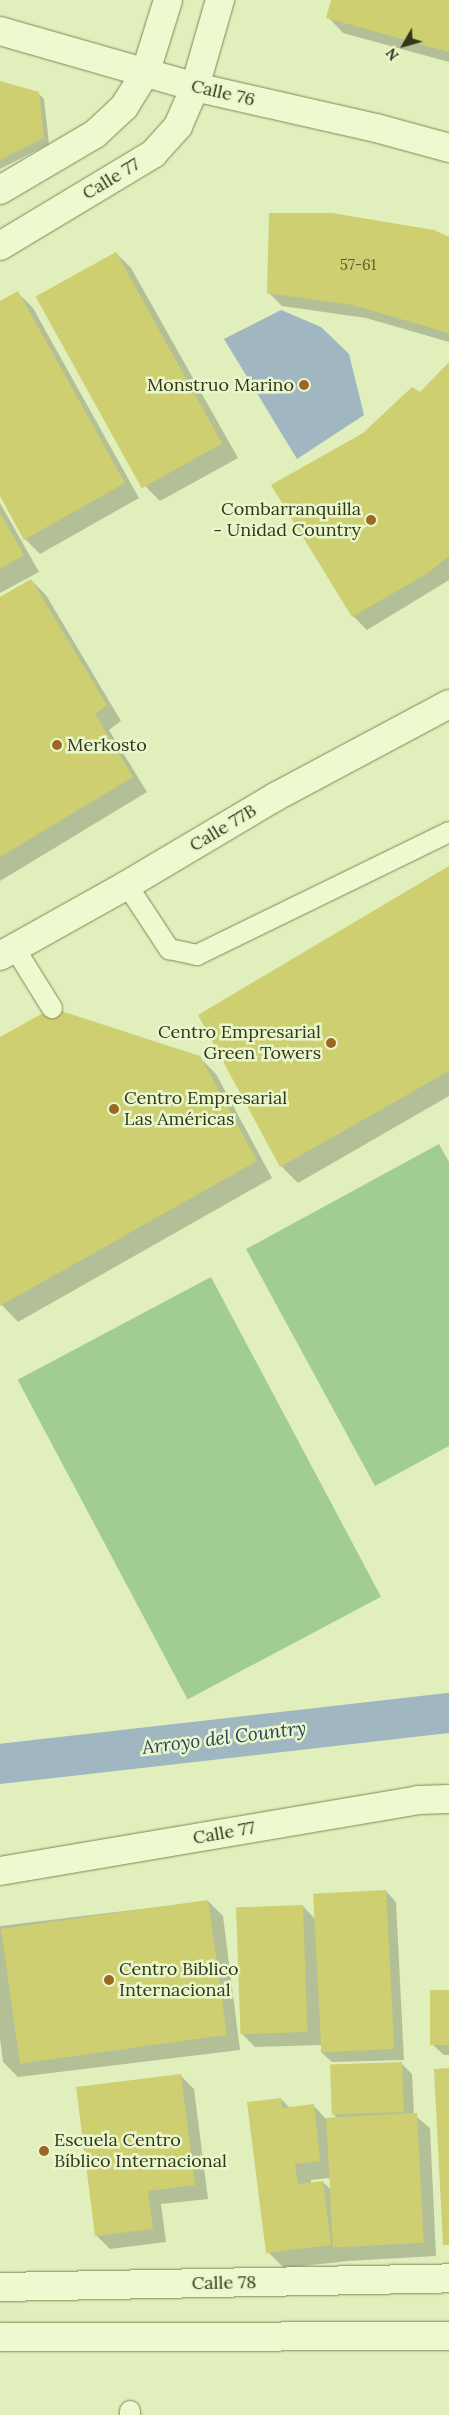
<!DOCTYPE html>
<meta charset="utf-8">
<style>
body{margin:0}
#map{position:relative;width:449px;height:2415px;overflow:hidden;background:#e0efbc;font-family:Lora,serif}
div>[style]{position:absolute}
.green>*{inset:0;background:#a2cd90;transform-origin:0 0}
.water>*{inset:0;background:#a0b6c0}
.shadow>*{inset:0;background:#0003}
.canal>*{height:40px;margin:-20px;padding:0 20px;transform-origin:20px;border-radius:20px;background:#a0b6c0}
.building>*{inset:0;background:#cecf70;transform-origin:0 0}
.roads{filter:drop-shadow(0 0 1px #818755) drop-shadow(0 0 1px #818755)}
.lane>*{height:20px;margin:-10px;padding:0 10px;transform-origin:10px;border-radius:10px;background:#edfacf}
.street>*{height:28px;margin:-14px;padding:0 14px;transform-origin:14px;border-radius:14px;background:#edfacf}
.secondary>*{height:28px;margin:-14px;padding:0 14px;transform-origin:14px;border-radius:14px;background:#edfacf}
.dots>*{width:14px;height:14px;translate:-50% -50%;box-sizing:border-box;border:2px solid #e9f7cc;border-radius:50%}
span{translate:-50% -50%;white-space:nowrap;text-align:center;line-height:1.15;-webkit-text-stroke:5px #e9f7cc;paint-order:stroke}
.number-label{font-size:15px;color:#5a5c30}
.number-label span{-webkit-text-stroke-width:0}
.street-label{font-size:18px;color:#34361b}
.poi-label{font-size:18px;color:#34361b}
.right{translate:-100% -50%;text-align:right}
.left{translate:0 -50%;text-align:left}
.water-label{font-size:19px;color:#293e56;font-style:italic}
.north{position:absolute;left:379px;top:20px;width:50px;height:50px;-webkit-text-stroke:4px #e9f7cc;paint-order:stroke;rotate:232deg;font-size:14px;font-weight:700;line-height:20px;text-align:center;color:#34361b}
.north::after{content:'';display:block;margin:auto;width:18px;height:22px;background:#34361b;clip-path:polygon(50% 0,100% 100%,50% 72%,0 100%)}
</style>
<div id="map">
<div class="green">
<i style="clip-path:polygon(439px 1144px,449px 1162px,449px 1446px,375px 1486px,246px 1249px)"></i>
<i style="left:211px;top:1277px;width:362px;height:219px;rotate:62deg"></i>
</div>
<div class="water">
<i style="clip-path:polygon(281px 310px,321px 327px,349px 354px,364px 415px,297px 459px,224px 339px)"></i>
</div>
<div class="shadow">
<i style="clip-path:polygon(333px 0,449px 0,449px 62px,343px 33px,328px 17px)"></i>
<i style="clip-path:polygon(0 83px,38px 93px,44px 99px,49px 144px,0 169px)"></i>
<i style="clip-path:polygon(449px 238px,449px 342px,366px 318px,282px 306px,268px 292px)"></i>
<i style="clip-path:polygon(116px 253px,131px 268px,238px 458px,160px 501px,145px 486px,41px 303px)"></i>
<i style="clip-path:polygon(18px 293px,33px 308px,139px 498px,40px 554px,25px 539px,0 494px,0 303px)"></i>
<i style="clip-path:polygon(449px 364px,449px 580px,367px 630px,353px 616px,364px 434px,420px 394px)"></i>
<i style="clip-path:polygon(0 503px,39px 572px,0 593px)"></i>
<i style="clip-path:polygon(31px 580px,46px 595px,121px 721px,109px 730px,147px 792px,0 881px,0 599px)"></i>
<i style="clip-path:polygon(449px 867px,449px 1096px,298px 1183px,281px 1166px,200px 1015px)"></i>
<i style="clip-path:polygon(0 1038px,199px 1057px,216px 1074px,272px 1178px,18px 1322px,0 1303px)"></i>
<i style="clip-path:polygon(386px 1891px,396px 1902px,404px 2060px,332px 2062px,321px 2052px,321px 2045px,255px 2047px,242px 2034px,303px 1906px,315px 1919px)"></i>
<i style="clip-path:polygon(208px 1901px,223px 1916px,240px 2050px,18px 2077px,3px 2062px,0 2038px,0 1926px)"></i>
<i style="clip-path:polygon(449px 1992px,449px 2055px,444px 2055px,433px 2045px)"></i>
<i style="clip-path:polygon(evenodd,401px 2063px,412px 2074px,414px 2115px,430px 2128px,436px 2256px,348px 2261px,284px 2268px,268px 2252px,281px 2099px,290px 2108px,313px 2105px,326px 2119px,337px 2118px,334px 2115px,401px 2063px,330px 2178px,331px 2190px,323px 2182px,311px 2184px,311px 2180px,330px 2178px)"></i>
<i style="clip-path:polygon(181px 2076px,194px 2089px,208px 2199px,161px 2204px,166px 2242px,110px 2249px,96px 2235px)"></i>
</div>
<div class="canal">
<i style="left:0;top:1764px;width:452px;rotate:-6.5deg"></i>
</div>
<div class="building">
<i style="clip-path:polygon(331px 0,449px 0,449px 52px,326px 18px)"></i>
<i style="clip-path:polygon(0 81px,39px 92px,44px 138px,0 160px)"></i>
<i style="clip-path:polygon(269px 213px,332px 213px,434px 230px,449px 237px,449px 333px,352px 305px,267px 293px)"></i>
<i style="left:116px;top:252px;width:219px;height:92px;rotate:61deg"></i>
<i style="clip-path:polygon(18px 291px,125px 483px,24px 540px,0 496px,0 301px)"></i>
<i style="clip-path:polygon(449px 362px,449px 556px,428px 573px,352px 617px,271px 485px,363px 433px,412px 387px,420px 392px)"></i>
<i style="clip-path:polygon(0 513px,24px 555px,0 569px)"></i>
<i style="clip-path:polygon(31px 579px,107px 705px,95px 714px,133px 777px,0 857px,0 597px)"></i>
<i style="clip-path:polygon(449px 866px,449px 1071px,280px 1167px,198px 1015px)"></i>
<i style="clip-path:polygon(52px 1008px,200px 1056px,257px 1161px,0 1306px,0 1037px)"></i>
<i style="left:386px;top:1890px;width:159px;height:73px;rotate:87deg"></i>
<i style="left:208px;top:1900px;width:136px;height:209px;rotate:82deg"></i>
<i style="left:303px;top:1905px;width:127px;height:67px;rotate:88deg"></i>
<i style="left:449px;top:1990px;width:55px;height:19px;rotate:90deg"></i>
<i style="left:402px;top:2062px;width:50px;height:72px;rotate:88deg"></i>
<i style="clip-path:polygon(449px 2068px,449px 2245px,443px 2245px,434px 2069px)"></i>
<i style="clip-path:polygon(181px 2074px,195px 2185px,148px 2191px,153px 2229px,95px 2236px,76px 2087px)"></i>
<i style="clip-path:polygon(281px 2098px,282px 2108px,314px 2104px,320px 2161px,295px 2164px,298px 2184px,323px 2181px,331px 2245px,266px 2253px,247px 2102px)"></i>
<i style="left:417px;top:2113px;width:130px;height:91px;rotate:87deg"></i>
</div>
<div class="roads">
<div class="lane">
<i style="left:127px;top:885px;width:77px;rotate:56.7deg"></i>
<i style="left:169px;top:949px;width:29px;rotate:12deg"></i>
<i style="left:197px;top:955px;width:280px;rotate:-26deg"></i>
<i style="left:14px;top:947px;width:72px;rotate:58.1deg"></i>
<i style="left:130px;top:2415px;width:4px;rotate:-90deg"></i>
</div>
<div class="street">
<i style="left:0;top:956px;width:145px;rotate:-29.2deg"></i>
<i style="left:127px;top:885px;width:172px;rotate:-30.7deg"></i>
<i style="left:275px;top:797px;width:197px;rotate:-28.1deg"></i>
<i style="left:0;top:1871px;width:424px;rotate:-9.6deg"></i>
<i style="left:418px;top:1800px;width:31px;rotate:-2deg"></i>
<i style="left:0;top:2287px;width:449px;rotate:-1.1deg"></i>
<i style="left:0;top:2337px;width:449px;rotate:-0.1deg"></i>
</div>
<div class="secondary">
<i style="left:0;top:31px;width:203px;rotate:16deg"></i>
<i style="left:195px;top:87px;width:186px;rotate:12.8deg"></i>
<i style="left:376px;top:128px;width:76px;rotate:15.3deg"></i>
<i style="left:0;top:190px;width:110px;rotate:-30.5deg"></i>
<i style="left:95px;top:134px;width:40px;rotate:-43deg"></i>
<i style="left:124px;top:107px;width:39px;rotate:-58deg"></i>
<i style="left:145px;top:74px;width:77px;rotate:-72.7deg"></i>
<i style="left:0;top:246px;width:179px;rotate:-31deg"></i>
<i style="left:153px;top:154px;width:38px;rotate:-48deg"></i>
<i style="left:178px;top:126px;width:43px;rotate:-66.4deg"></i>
<i style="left:195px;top:87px;width:91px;rotate:-74deg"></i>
</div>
</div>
<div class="dots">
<i style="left:304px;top:385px;background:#996923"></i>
<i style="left:371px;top:520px;background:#996923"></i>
<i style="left:57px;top:745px;background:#996923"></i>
<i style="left:331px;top:1043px;background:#996923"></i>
<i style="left:114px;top:1109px;background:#996923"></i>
<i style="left:109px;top:1980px;background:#996923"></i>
<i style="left:44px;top:2151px;background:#996923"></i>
</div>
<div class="number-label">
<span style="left:358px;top:265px">57-61</span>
</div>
<div class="street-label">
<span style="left:223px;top:93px;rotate:13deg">Calle 76</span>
<span style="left:111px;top:179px;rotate:-31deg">Calle 77</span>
<span style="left:223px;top:828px;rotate:-31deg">Calle 77B</span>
<span style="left:224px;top:1833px;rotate:-10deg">Calle 77</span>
<span style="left:224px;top:2283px;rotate:-1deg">Calle 78</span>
</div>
<div class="poi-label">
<span class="right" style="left:294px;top:385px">Monstruo Marino</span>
<span class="right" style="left:361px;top:520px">Combarranquilla<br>- Unidad Country</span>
<span class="left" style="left:67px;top:745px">Merkosto</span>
<span class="right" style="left:321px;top:1043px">Centro Empresarial<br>Green Towers</span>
<span class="left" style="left:124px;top:1109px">Centro Empresarial<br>Las Américas</span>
<span class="left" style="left:119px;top:1980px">Centro Biblico<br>Internacional</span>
<span class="left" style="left:54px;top:2151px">Escuela Centro<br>Bíblico Internacional</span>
</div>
<div class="water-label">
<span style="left:224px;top:1738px;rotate:-7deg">Arroyo del Country</span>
</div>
<div class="north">N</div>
</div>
